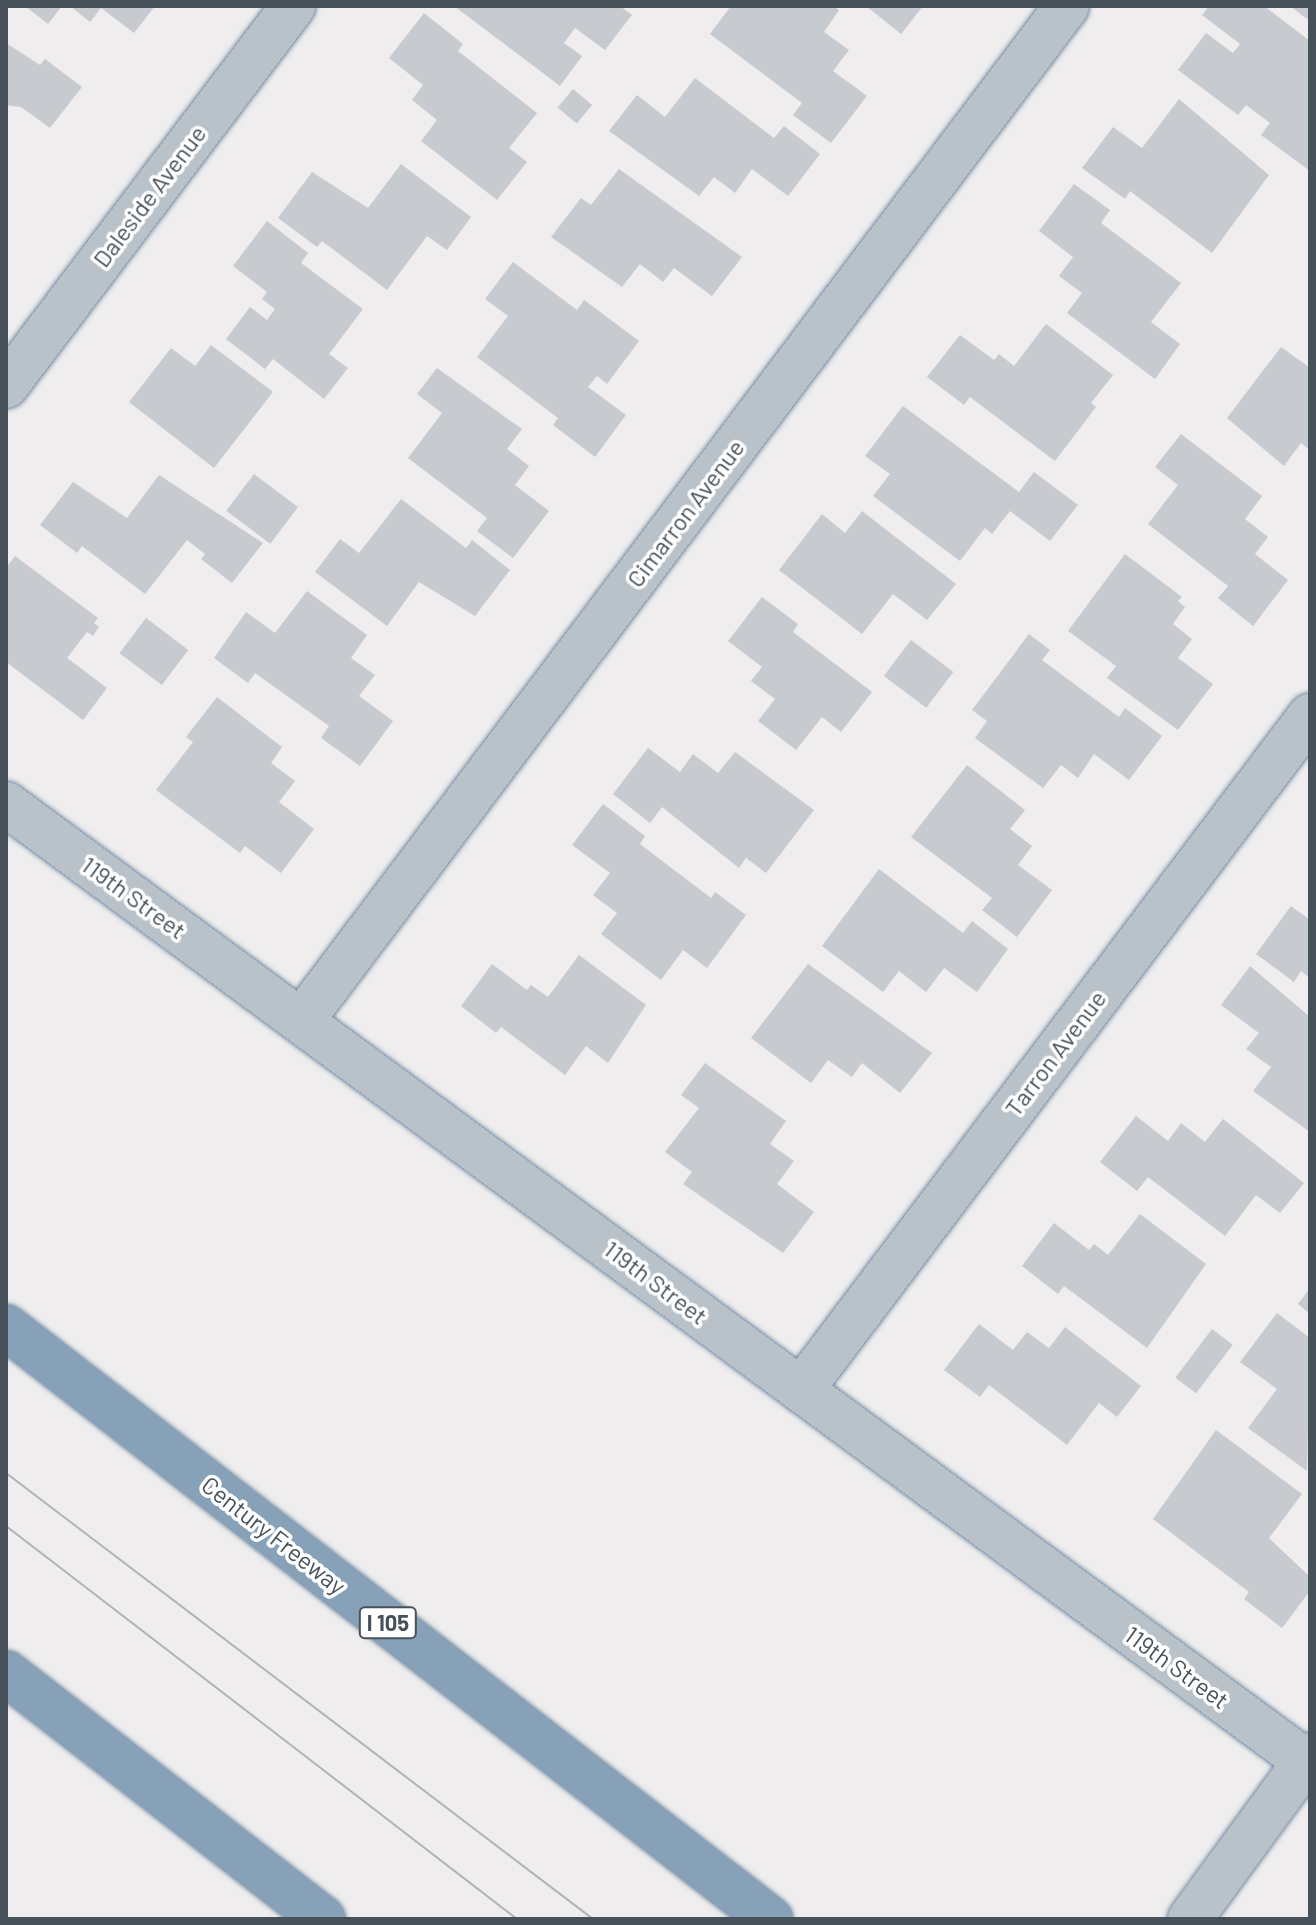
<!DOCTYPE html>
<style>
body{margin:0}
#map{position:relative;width:1316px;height:1925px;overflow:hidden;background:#efeded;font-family:Barlow,sans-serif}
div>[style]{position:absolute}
.building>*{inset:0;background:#c7cacf;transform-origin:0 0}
.roads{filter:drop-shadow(0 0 2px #738ca5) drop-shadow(0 0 2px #738ca5)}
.minor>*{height:44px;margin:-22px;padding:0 22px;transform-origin:22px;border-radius:22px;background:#b9c2c9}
.highway>*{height:44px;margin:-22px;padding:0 22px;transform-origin:22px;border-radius:22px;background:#87a1b9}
.tram>*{height:2px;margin:-1px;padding:0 1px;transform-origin:1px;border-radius:1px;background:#afb3b7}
span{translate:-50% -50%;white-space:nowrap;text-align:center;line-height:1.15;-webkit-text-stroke:7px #fff;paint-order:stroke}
.shield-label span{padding:2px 6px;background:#fff;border:2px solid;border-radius:6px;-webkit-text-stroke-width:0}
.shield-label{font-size:22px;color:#465159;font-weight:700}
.street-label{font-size:24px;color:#465159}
.frame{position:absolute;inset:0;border:8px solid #465159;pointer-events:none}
</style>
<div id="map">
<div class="building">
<i style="clip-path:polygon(25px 6px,62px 6px,48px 24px)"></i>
<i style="clip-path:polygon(70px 6px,155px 6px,134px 33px,101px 8px,90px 22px)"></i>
<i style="clip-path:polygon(454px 6px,620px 6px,632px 15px,605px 50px,575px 28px,564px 43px,582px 56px,560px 86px)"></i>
<i style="clip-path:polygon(731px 6px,833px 6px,839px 10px,824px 32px,849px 50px,833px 71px,867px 96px,831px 143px,793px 115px,802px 103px,710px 34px)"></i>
<i style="clip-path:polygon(866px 6px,923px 6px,901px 34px)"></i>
<i style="clip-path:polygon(1209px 6px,1264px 6px,1310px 41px,1310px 171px,1261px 135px,1270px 123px,1246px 105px,1238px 115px,1178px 70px,1206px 33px,1233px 53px,1240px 44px,1202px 15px)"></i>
<i style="clip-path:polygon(1290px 6px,1310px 6px,1310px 15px,1307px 19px)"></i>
<i style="clip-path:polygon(424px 13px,463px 44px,458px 51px,537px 113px,509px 148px,527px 162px,497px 200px,421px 141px,437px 120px,412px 100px,423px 85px,389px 58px)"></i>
<i style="clip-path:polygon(6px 43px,40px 65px,45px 59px,82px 87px,50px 128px,21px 107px,6px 105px)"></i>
<i style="clip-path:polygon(695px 78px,774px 138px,784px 126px,820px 154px,788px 196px,752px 169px,735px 193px,714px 177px,699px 196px,609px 131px,637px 95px,665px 117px)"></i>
<i style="left:573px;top:89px;width:25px;height:24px;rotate:40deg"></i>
<i style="clip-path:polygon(1179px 99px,1269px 175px,1212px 253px,1130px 191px,1125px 199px,1082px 168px,1113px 127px,1142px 148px)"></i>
<i style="clip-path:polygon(401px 164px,471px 217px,447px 250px,427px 236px,387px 290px,322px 241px,317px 247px,278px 218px,312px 172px,368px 208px)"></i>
<i style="clip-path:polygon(619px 169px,742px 257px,712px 296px,674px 268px,663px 282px,640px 264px,622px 287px,551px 237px,581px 198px,591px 205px)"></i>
<i style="clip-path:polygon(1074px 184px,1110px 210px,1101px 223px,1181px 283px,1151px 322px,1180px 344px,1155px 379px,1067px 313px,1082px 293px,1059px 276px,1073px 257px,1039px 231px)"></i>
<i style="clip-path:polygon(267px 221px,308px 253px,301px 263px,363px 309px,329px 354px,348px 368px,324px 399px,273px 359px,265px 369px,226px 339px,250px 307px,267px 320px,275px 309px,262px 299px,267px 292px,233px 266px)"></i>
<i style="clip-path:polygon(513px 262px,577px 310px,584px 300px,639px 341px,607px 384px,597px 376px,588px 387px,626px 415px,595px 457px,553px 425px,558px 418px,477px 357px,508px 316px,485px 299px)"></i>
<i style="clip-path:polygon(1046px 324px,1113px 375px,1091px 403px,1096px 407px,1055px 461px,970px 397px,964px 405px,927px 377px,960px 335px,994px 360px,999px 354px,1014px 366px)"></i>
<i style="clip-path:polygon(211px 345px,273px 392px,214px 468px,129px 402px,171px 348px,195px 366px)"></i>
<i style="clip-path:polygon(1281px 347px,1310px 368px,1310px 450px,1301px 443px,1284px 466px,1227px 418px)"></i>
<i style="clip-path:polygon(437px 368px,522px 429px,507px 449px,529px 466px,515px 485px,549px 511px,513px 558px,477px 531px,487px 518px,408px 458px,442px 413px,417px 394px)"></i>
<i style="clip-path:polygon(903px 406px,1019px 492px,1034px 472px,1078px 505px,1050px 541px,1010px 511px,992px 534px,985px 528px,960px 561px,873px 496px,890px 474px,865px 456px)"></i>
<i style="clip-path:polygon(1181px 434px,1262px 496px,1245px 519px,1268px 537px,1255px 554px,1288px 580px,1253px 626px,1218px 598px,1228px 586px,1148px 524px,1178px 485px,1155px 467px)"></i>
<i style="left:254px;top:474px;width:55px;height:46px;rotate:37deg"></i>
<i style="clip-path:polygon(159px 475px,263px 543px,232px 583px,201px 559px,205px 554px,187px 540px,145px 594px,82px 546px,77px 553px,40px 525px,73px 482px,127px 518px)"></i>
<i style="clip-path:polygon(401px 499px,466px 548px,472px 540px,510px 570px,475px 616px,419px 582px,387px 626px,315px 572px,340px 539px,359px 553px)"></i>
<i style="clip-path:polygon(862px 511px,956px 584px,927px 620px,893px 594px,862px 634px,779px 570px,822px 514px,845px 533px)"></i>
<i style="clip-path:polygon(1125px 554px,1182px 597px,1178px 601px,1185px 607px,1173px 624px,1192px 639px,1178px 658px,1213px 684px,1178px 730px,1107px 678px,1116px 666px,1068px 631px)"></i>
<i style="clip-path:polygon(15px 556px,98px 618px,94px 623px,99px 627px,93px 636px,87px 632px,67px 658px,107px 688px,83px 720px,6px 662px,6px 568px)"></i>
<i style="clip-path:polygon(307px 591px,367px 635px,351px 658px,375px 675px,359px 696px,393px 721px,360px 766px,321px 738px,329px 726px,255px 673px,248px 683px,214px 658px,246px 612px,275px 633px)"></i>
<i style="clip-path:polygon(762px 597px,798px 624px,793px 632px,872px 692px,841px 732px,822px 717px,796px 750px,758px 721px,775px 699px,751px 681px,762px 667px,728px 641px)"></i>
<i style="left:146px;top:618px;width:53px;height:44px;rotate:37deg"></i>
<i style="clip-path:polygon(1029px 634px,1050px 650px,1042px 660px,1119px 717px,1125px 708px,1162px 736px,1129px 780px,1094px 754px,1078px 778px,1061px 765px,1043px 788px,975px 738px,987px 721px,972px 710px)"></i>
<i style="left:911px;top:640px;width:53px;height:45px;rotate:37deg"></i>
<i style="clip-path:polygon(217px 697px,282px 747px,271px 763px,295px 781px,279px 802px,314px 829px,281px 873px,245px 846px,240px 853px,156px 790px,193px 742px,186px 737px)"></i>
<i style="clip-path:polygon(648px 748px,680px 772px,693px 754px,718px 773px,735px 752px,814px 810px,766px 873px,746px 858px,739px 868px,662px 807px,650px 823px,613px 794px)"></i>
<i style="clip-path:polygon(967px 765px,1025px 810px,1010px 829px,1032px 846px,1018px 865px,1052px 890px,1017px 937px,982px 910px,992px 898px,911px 837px)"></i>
<i style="clip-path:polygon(603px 804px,645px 836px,640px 844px,711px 898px,715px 892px,746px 915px,707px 968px,683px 950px,661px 980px,601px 934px,617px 913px,593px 895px,610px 873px,572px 845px)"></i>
<i style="clip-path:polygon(879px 869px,963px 933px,972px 921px,1008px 949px,977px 992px,944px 968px,926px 992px,899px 971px,883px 992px,822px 946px)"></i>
<i style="clip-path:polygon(1291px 906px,1310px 920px,1310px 978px,1301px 971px,1294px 982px,1256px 954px)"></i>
<i style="clip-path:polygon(579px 955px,646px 1005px,608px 1063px,586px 1046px,565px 1075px,501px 1027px,496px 1033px,461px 1006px,492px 964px,527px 990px,531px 985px,548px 997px)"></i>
<i style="clip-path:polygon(808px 964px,932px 1053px,900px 1093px,862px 1063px,852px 1077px,828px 1060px,811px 1083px,751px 1038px)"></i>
<i style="clip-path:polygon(1250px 966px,1310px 1017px,1310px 1132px,1253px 1091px,1271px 1067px,1246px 1049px,1259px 1033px,1221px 1005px)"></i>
<i style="clip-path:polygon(705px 1063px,786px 1121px,770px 1144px,794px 1161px,777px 1184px,814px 1212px,783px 1253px,683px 1184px,692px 1172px,665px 1152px,699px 1108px,681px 1095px)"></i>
<i style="clip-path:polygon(1136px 1116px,1168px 1141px,1181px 1123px,1205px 1142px,1223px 1119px,1304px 1183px,1280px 1213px,1256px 1195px,1225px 1236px,1148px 1177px,1137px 1191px,1100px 1162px)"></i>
<i style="clip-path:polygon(1140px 1214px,1206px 1264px,1147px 1348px,1064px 1286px,1058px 1294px,1022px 1266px,1054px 1223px,1089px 1250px,1094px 1244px,1108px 1255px)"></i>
<i style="clip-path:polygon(1310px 1288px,1310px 1314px,1298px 1304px)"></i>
<i style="clip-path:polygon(1277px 1313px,1310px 1338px,1307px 1471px,1248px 1428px,1277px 1389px,1240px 1362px)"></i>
<i style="clip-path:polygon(979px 1324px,1013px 1350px,1027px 1332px,1049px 1348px,1065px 1327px,1141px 1386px,1117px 1417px,1099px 1403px,1067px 1445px,989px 1385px,980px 1397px,944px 1370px)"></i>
<i style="left:1212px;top:1329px;width:26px;height:61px;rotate:37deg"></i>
<i style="clip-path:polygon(1216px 1430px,1302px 1494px,1269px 1538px,1310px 1577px,1310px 1591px,1282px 1628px,1244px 1599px,1249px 1592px,1153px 1519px)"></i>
</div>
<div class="roads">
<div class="minor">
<i style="left:6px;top:386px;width:476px;rotate:-52.9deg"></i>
<i style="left:6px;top:804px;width:1613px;rotate:36.38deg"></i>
<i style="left:302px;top:1020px;width:1270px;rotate:-52.97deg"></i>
<i style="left:801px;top:1390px;width:845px;rotate:-52.94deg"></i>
<i style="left:1190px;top:1919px;width:203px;rotate:-53.8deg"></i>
</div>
<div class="highway">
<i style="left:6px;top:1327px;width:967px;rotate:37.77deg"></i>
<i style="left:6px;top:1673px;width:401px;rotate:37.8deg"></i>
</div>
</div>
<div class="tram">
<i style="left:6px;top:1473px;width:737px;rotate:37.23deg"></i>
<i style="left:6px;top:1526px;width:645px;rotate:37.56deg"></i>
</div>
<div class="shield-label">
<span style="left:388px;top:1623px">I 105</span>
</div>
<div class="street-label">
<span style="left:149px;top:196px;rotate:-53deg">Daleside Avenue</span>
<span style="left:685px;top:513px;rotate:-53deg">Cimarron Avenue</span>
<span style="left:134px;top:897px;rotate:36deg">119th Street</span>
<span style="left:1055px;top:1053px;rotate:-53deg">Tarron Avenue</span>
<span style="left:656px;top:1282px;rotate:37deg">119th Street</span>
<span style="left:274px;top:1535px;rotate:38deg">Century Freeway</span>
<span style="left:1177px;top:1667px;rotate:36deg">119th Street</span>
</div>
<div class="frame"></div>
</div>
